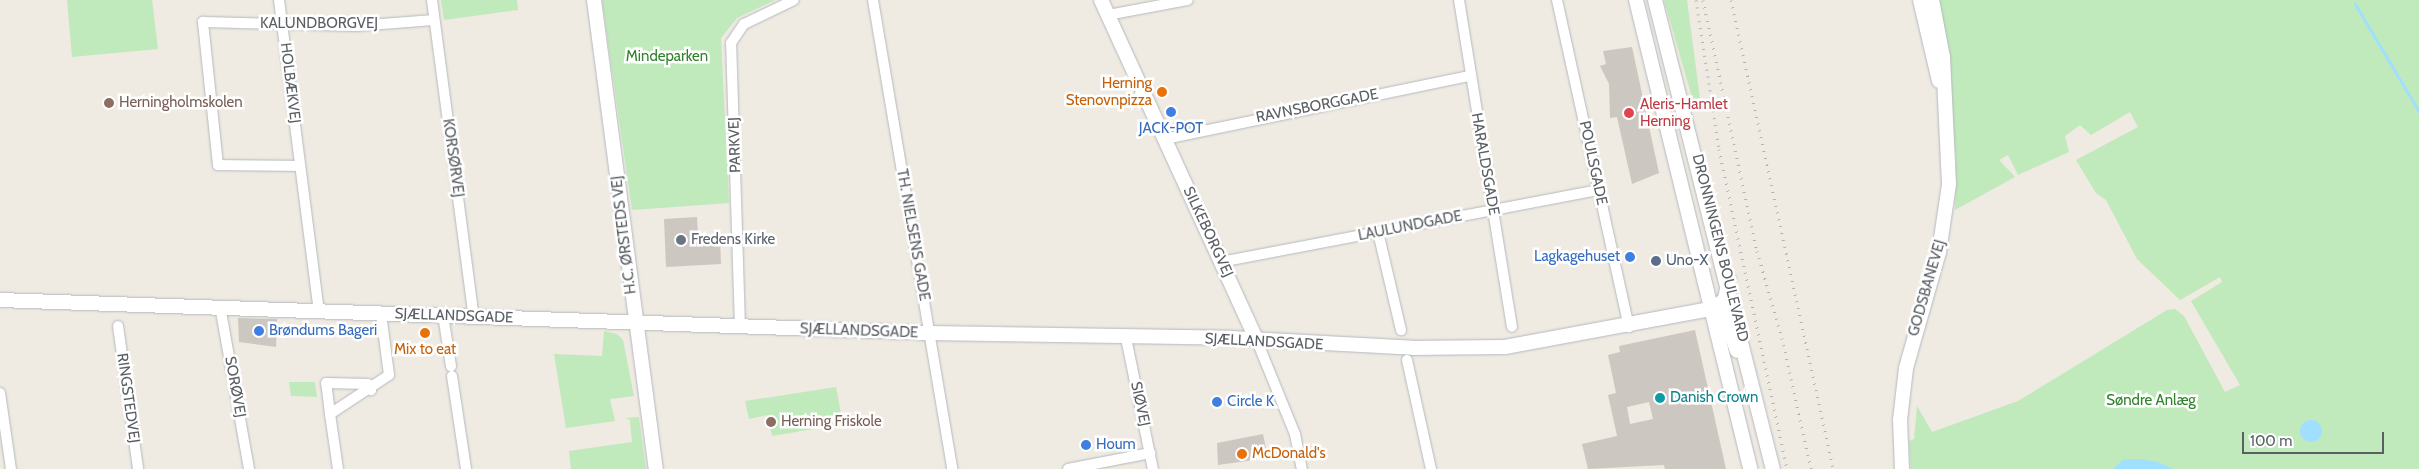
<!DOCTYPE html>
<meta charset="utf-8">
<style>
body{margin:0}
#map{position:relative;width:2419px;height:469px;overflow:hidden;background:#efeae2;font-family:Cabin,sans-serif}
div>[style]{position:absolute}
.green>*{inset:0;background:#c0e9bc}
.water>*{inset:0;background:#a1dfff}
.round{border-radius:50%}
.stream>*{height:3px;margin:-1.5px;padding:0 1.5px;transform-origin:1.5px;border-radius:1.5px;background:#a1dfff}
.building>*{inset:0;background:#ccc7c1}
.roads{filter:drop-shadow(0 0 1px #b5b9be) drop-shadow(0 0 1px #b5b9be)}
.street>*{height:10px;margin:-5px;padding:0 5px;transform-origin:5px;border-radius:5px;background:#fff}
.secondary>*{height:14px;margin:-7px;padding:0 7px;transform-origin:7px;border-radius:7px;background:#fff}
.rail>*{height:3px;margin-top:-1.5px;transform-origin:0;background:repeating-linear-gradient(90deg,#b2b3b4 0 1px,transparent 0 7px)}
.dots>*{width:14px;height:14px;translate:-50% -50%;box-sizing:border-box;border:2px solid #fff;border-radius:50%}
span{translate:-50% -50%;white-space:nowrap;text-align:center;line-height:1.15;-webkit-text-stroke:5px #fff;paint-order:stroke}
.street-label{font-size:15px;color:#5a5f64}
.park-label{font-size:15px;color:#30822c}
.food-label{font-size:15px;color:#c56008}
.right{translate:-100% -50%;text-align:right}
.left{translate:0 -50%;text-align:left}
.education-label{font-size:15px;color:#785e54}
.health-label{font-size:15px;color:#be3a42}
.shop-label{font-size:15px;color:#366cbe}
.worship-label{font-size:15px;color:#5b616d}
.service-label{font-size:15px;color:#4e5e75}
.culture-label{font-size:15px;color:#0d838f}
.scale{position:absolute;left:2242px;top:432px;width:142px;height:22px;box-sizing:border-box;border:2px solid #5a5f64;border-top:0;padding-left:6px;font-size:15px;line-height:18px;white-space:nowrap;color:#5a5f64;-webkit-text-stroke:4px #fff;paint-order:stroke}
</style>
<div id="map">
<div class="green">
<i style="clip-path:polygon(67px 0,152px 0,158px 49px,72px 57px)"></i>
<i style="clip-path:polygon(441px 0,517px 0,518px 10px,444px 20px)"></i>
<i style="clip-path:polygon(602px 0,775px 0,737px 18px,721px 38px,729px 203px,632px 210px)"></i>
<i style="clip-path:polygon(1664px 0,1687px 0,1701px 106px,1695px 108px)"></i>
<i style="clip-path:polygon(1934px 0,2419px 0,2419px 469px,1911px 469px,1909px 441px,1914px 439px,1917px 406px,1932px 432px,2018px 401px,2167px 310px,2175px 309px,2184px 316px,2225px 392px,2240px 385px,2191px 301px,2222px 282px,2220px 277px,2180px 300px,2137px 259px,2106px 200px,2096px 193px,2076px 160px,2138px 127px,2130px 112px,2091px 135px,2080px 125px,2065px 136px,2069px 152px,2018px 175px,2008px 155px,1999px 160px,2015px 177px,1955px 210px,1956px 157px)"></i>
<i style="clip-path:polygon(604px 331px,617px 334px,623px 340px,634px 396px,610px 399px,615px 421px,566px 428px,554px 354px,602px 356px)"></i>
<i style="clip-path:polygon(289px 382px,315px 382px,317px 397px,291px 396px)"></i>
<i style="clip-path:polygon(836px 387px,843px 424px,772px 436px,768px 415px,749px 419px,745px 401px)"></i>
<i style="clip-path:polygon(639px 417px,646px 469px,571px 469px,569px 451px,632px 442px,630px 420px,625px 418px)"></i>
</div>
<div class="water">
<i class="round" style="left:2300px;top:420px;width:22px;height:22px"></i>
<i style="clip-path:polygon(2139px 459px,2158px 462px,2173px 469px,2113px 469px,2123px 460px)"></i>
</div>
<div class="stream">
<i style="left:2355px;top:4px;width:126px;rotate:59.3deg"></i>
</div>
<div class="building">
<i style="clip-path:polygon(1632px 47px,1659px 173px,1632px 184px,1617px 117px,1610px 118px,1609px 84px,1600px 66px,1606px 64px,1603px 51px)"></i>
<i style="clip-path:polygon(697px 217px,698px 238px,720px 238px,721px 264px,666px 267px,664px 219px)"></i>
<i style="clip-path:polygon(238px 318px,277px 319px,276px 347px,239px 342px)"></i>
<i style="clip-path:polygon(evenodd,1695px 330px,1726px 469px,1665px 469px,1664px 465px,1588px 469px,1582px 444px,1617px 436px,1608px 395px,1616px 393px,1608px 355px,1620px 352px,1619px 346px,1695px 330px,1649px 402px,1653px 419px,1630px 424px,1627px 407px,1649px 402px)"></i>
<i style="clip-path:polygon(1263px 434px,1268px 458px,1218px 465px,1217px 443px)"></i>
</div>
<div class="roads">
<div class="street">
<i style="left:279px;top:0;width:314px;rotate:82.7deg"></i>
<i style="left:432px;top:0;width:320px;rotate:82.5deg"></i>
<i style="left:873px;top:0;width:476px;rotate:80.4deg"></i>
<i style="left:1459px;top:0;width:331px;rotate:80.8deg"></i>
<i style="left:1557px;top:0;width:335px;rotate:77.6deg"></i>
<i style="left:1108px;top:15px;width:81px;rotate:-10.6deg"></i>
<i style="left:1165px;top:139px;width:311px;rotate:-11.7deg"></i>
<i style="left:300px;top:166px;width:82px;rotate:-179.3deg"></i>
<i style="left:218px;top:165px;width:144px;rotate:-96deg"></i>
<i style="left:203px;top:22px;width:153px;rotate:1.5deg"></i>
<i style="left:356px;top:26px;width:78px;rotate:-4.4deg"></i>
<i style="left:1378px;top:232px;width:101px;rotate:76.8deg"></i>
<i style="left:1221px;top:262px;width:385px;rotate:-10.8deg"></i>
<i style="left:220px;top:306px;width:166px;rotate:79.9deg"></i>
<i style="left:443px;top:315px;width:52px;rotate:81.1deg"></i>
<i style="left:118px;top:326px;width:144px;rotate:82deg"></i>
<i style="left:740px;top:327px;width:284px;rotate:-91.8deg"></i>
<i style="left:731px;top:43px;width:23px;rotate:-56deg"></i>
<i style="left:744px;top:24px;width:55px;rotate:-25.6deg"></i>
<i style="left:1126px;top:338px;width:134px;rotate:78.4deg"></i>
<i style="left:1257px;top:341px;width:100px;rotate:67.8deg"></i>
<i style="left:1295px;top:434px;width:36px;rotate:79deg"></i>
<i style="left:1407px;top:360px;width:112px;rotate:77.6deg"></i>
<i style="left:452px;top:376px;width:94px;rotate:81.4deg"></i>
<i style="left:0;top:393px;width:77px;rotate:81.8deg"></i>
<i style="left:330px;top:414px;width:31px;rotate:-97deg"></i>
<i style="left:326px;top:383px;width:42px;rotate:1.4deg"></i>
<i style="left:368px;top:384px;width:7px;rotate:63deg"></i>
<i style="left:338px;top:469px;width:56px;rotate:-98.3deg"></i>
<i style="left:330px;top:414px;width:71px;rotate:-33.5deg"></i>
<i style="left:389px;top:375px;width:63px;rotate:-97.4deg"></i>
<i style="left:1068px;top:469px;width:84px;rotate:-11deg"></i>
</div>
<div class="secondary">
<i style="left:594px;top:0;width:473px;rotate:82.5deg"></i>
<i style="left:1101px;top:0;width:375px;rotate:65.4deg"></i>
<i style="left:1636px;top:0;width:483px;rotate:76.3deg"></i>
<i style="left:1655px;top:0;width:484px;rotate:75.9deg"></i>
<i style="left:1920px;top:0;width:83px;rotate:76.8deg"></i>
<i style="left:0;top:300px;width:930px;rotate:2.03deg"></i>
<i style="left:929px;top:333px;width:302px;rotate:0.9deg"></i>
<i style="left:1231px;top:338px;width:182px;rotate:3.1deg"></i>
<i style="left:1413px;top:348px;width:92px;rotate:-0.6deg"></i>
<i style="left:1505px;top:347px;width:214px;rotate:-10.5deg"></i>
<i style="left:1715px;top:308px;width:13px;rotate:-42deg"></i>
<i style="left:1725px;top:299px;width:20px;rotate:-79deg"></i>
<i style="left:1715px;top:308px;width:9px;rotate:21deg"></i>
<i style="left:1723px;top:311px;width:42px;rotate:70.7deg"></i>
<i style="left:1902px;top:469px;width:49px;rotate:-92.3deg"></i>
<i style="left:1900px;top:420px;width:52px;rotate:-83.4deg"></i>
<i style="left:1906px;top:368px;width:121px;rotate:-74.1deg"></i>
<i style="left:1939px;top:252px;width:69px;rotate:-81.6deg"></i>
<i style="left:1949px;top:184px;width:127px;rotate:-92.7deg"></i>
<i style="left:1943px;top:57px;width:58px;rotate:-100.9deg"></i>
</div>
</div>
<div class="rail">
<i style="left:1696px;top:0;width:151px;rotate:81.2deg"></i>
<i style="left:1719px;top:149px;width:327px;rotate:78deg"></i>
<i style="left:1703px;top:0;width:257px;rotate:77.9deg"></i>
<i style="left:1757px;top:251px;width:91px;rotate:74deg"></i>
<i style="left:1782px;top:338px;width:134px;rotate:77.5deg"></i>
<i style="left:1731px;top:0;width:480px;rotate:77.7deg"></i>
</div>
<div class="dots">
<i style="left:1162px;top:92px;background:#e8710a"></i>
<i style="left:109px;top:103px;background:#8d6e63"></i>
<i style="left:1171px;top:112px;background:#3f7fe0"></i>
<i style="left:1629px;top:113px;background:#e0444e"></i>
<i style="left:681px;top:240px;background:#6b7280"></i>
<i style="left:1630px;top:257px;background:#3f7fe0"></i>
<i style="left:1656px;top:261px;background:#5c6f8a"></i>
<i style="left:259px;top:331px;background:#3f7fe0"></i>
<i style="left:425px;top:333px;background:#e8710a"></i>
<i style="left:1660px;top:398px;background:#0f9aa8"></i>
<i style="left:1217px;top:402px;background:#3f7fe0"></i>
<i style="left:771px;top:422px;background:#8d6e63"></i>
<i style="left:1086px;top:445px;background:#3f7fe0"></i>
<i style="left:1242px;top:454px;background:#e8710a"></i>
</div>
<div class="street-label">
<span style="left:319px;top:24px">KALUNDBORGVEJ</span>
<span style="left:290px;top:83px;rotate:83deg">HOLBÆKVEJ</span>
<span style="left:1317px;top:106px;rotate:-11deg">RAVNSBORGGADE</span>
<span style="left:735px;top:145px;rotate:-92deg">PARKVEJ</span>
<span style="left:453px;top:158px;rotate:82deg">KORSØRVEJ</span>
<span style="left:1593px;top:163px;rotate:78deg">POULSGADE</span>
<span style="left:1485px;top:164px;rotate:80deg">HARALDSGADE</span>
<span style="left:1410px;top:226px;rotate:-11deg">LAULUNDGADE</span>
<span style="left:1208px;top:232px;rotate:65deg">SILKEBORGVEJ</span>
<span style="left:624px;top:235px;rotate:-97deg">H.C. ØRSTEDS VEJ</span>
<span style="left:913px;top:235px;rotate:80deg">TH. NIELSENS GADE</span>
<span style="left:1720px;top:248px;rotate:76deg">DRONNINGENS BOULEVARD</span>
<span style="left:1927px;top:288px;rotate:-74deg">GODSBANEVEJ</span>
<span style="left:454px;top:316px;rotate:2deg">SJÆLLANDSGADE</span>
<span style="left:859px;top:331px;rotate:2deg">SJÆLLANDSGADE</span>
<span style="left:1264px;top:342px;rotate:3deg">SJÆLLANDSGADE</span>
<span style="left:235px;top:387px;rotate:80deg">SORØVEJ</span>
<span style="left:128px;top:398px;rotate:82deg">RINGSTEDVEJ</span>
<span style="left:1140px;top:404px;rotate:78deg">SIØVEJ</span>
</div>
<div class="park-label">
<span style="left:667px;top:57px">Mindeparken</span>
<span style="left:2151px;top:401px">Søndre Anlæg</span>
</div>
<div class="food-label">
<span class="right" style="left:1152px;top:92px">Herning<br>Stenovnpizza</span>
<span style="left:425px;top:350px">Mix to eat</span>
<span class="left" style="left:1252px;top:454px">McDonald's</span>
</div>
<div class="education-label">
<span class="left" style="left:119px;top:103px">Herningholmskolen</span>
<span class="left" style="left:781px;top:422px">Herning Friskole</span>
</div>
<div class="health-label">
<span class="left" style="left:1640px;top:113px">Aleris-Hamlet<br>Herning</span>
</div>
<div class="shop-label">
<span style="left:1171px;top:129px">JACK-POT</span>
<span class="right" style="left:1620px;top:257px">Lagkagehuset</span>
<span class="left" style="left:269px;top:331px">Brøndums Bageri</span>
<span class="left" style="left:1227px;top:402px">Circle K</span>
<span class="left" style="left:1096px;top:445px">Houm</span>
</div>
<div class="worship-label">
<span class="left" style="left:691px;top:240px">Fredens Kirke</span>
</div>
<div class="service-label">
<span class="left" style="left:1666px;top:261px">Uno-X</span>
</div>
<div class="culture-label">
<span class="left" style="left:1670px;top:398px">Danish Crown</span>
</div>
<div class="scale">100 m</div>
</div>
